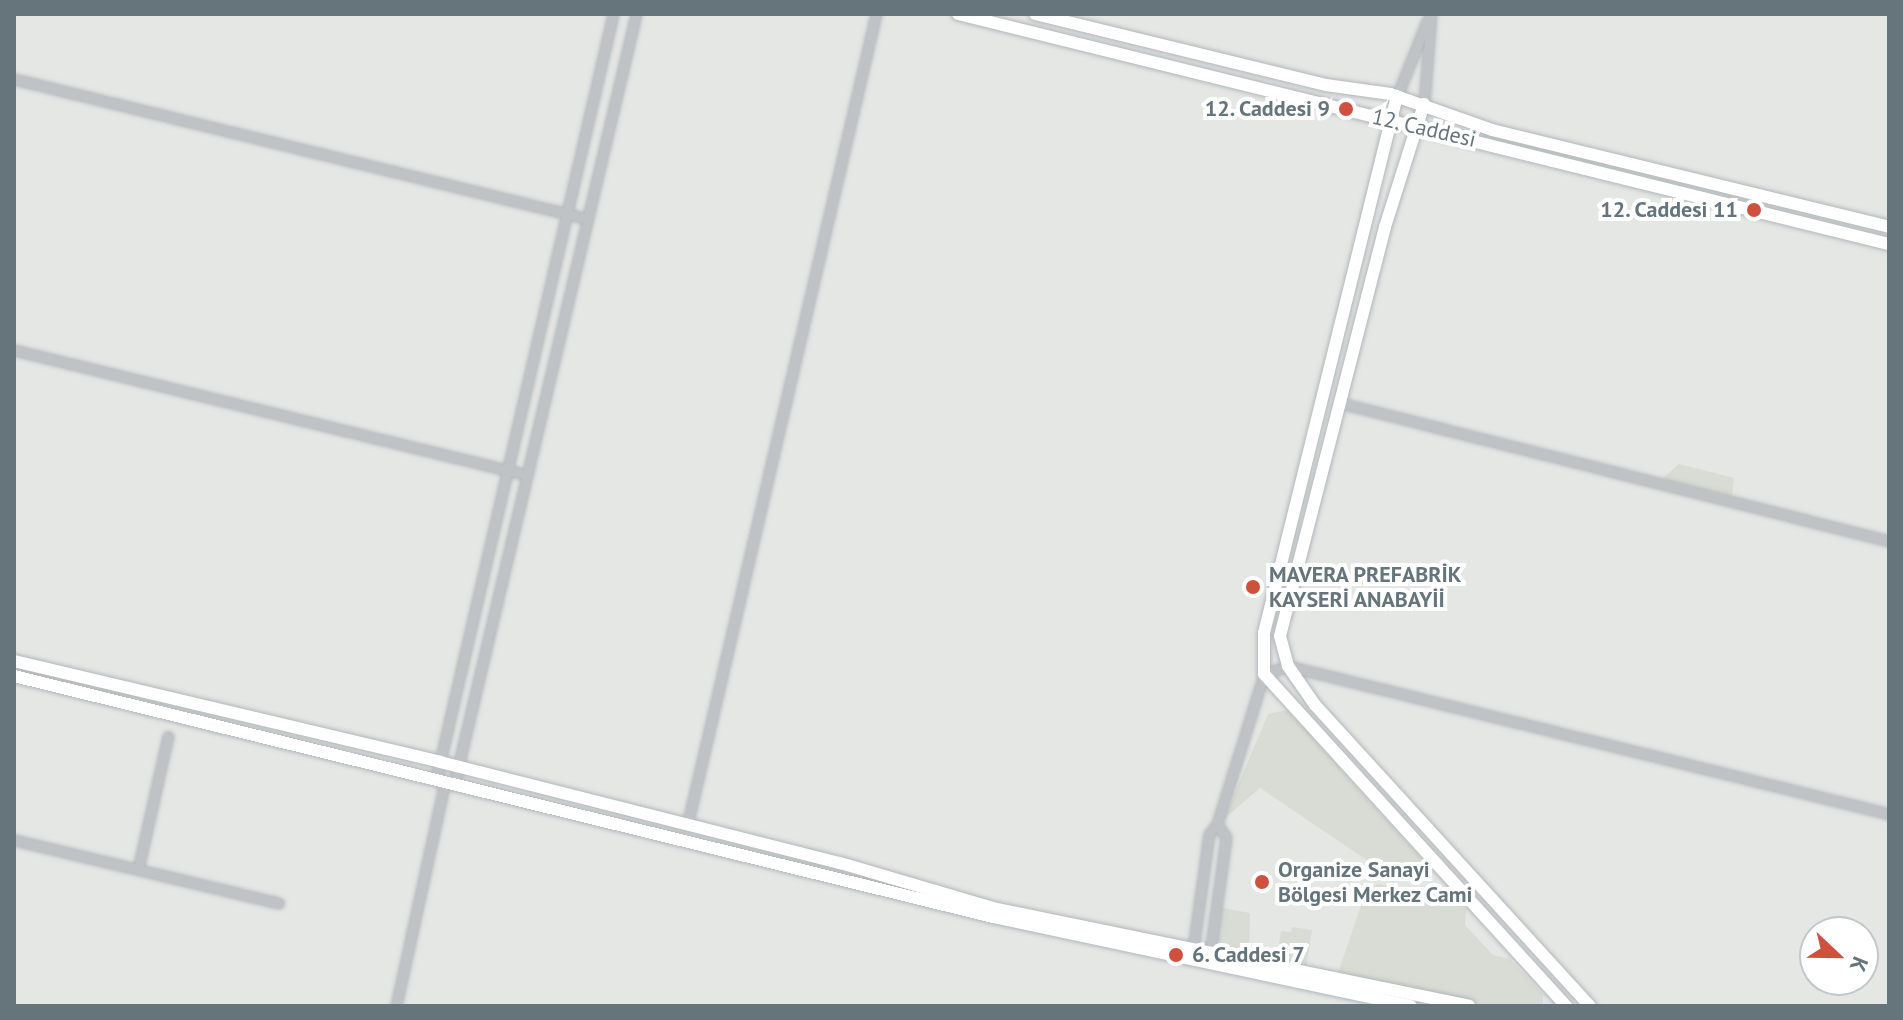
<!DOCTYPE html>
<meta charset="utf-8">
<style>
body{margin:0}
#map{position:relative;width:1903px;height:1020px;overflow:hidden;background:#f7f7f5;font-family:"PT Sans",sans-serif}
div>[style]{position:absolute}
.built>*{inset:0;background:#e5e7e5}
.green>*{inset:0;background:#d8dcd4}
.roads{filter:drop-shadow(0 0 2px #b2b7ba) drop-shadow(0 0 2px #b2b7ba)}
.street>*{height:9px;margin:-4.5px;padding:0 4.5px;transform-origin:4.5px;border-radius:4.5px;background:#bfc3c6}
.secondary>*{height:12px;margin:-6px;padding:0 6px;transform-origin:6px;border-radius:6px;background:#fff}
.dots>*{width:22px;height:22px;translate:-50% -50%;box-sizing:border-box;border:4px solid #fff;border-radius:50%}
span{translate:-50% -50%;white-space:nowrap;text-align:center;line-height:1.15;-webkit-text-stroke:8px #fff;paint-order:stroke}
.poi-label{font-size:22px;color:#66757c;font-weight:700}
.right{translate:-100% -50%;text-align:right}
.left{translate:0 -50%;text-align:left}
.street-label{font-size:22px;color:#66757c}
.frame{position:absolute;inset:0;border:16px solid #66757c;pointer-events:none}
.north{position:absolute;left:1799px;top:916px;width:80px;height:80px;box-sizing:border-box;background:#fff;border:2px solid #c2c8cb;border-radius:50%;rotate:112deg;font-size:22px;font-weight:700;line-height:32px;text-align:center;color:#66757c}
.north::after{content:'';display:block;margin:auto;width:28px;height:36px;background:#cf513d;clip-path:polygon(50% 0,100% 100%,50% 72%,0 100%)}
</style>
<div id="map">
<div class="built">
<i style="clip-path:polygon(evenodd,14px 14px,1889px 14px,1889px 1006px,14px 1006px,14px 14px,1815px 932px,1863px 932px,1863px 980px,1815px 980px,1815px 932px)"></i>
</div>
<div class="green">
<i style="clip-path:polygon(1679px 464px,1734px 478px,1732px 496px,1662px 479px)"></i>
<i style="clip-path:polygon(1287px 710px,1435px 874px,1371px 863px,1260px 788px,1224px 819px,1268px 714px)"></i>
<i style="clip-path:polygon(1378px 884px,1457px 899px,1466px 910px,1465px 925px,1493px 955px,1510px 959px,1543px 994px,1543px 1006px,1488px 1006px,1338px 973px,1367px 888px)"></i>
<i style="clip-path:polygon(1222px 908px,1250px 913px,1249px 956px,1215px 950px)"></i>
<i style="clip-path:polygon(1292px 927px,1312px 930px,1306px 968px,1276px 963px,1281px 931px,1291px 932px)"></i>
</div>
<div class="roads">
<div class="street">
<i style="left:14px;top:79px;width:587px;rotate:13.7deg"></i>
<i style="left:1397px;top:96px;width:81px;rotate:-68.2deg"></i>
<i style="left:1424px;top:104px;width:90px;rotate:-85.6deg"></i>
<i style="left:14px;top:350px;width:528px;rotate:13.69deg"></i>
<i style="left:1340px;top:403px;width:566px;rotate:14.11deg"></i>
<i style="left:436px;top:779px;width:785px;rotate:-76.97deg"></i>
<i style="left:454px;top:784px;width:791px;rotate:-76.7deg"></i>
<i style="left:687px;top:826px;width:834px;rotate:-76.9deg"></i>
<i style="left:14px;top:840px;width:272px;rotate:13.4deg"></i>
<i style="left:138px;top:869px;width:136px;rotate:-77.3deg"></i>
<i style="left:1193px;top:949px;width:116px;rotate:-82.1deg"></i>
<i style="left:1209px;top:834px;width:13px;rotate:-51deg"></i>
<i style="left:1217px;top:824px;width:157px;rotate:-72.6deg"></i>
<i style="left:1264px;top:674px;width:25px;rotate:-18deg"></i>
<i style="left:1288px;top:666px;width:619px;rotate:13.83deg"></i>
<i style="left:1210px;top:953px;width:117px;rotate:-82.1deg"></i>
<i style="left:1226px;top:837px;width:16px;rotate:-125deg"></i>
<i style="left:396px;top:1006px;width:229px;rotate:-77.7deg"></i>
</div>
<div class="secondary">
<i style="left:958px;top:14px;width:959px;rotate:13.88deg"></i>
<i style="left:1035px;top:14px;width:300px;rotate:13.7deg"></i>
<i style="left:1326px;top:85px;width:65px;rotate:8deg"></i>
<i style="left:1390px;top:94px;width:108px;rotate:19.4deg"></i>
<i style="left:1492px;top:130px;width:409px;rotate:13.7deg"></i>
<i style="left:1397px;top:96px;width:553px;rotate:103.91deg"></i>
<i style="left:1264px;top:633px;width:41px;rotate:90deg"></i>
<i style="left:1264px;top:674px;width:449px;rotate:47.7deg"></i>
<i style="left:1424px;top:104px;width:129px;rotate:107.6deg"></i>
<i style="left:1385px;top:227px;width:422px;rotate:104.4deg"></i>
<i style="left:1280px;top:636px;width:31px;rotate:75deg"></i>
<i style="left:1288px;top:666px;width:47px;rotate:55.3deg"></i>
<i style="left:1315px;top:705px;width:408px;rotate:47.6deg"></i>
<i style="left:14px;top:661px;width:438px;rotate:13.3deg"></i>
<i style="left:440px;top:762px;width:413px;rotate:14.2deg"></i>
<i style="left:840px;top:863px;width:159px;rotate:16.4deg"></i>
<i style="left:993px;top:908px;width:486px;rotate:11.6deg"></i>
<i style="left:14px;top:676px;width:1008px;rotate:13.83deg"></i>
<i style="left:993px;top:917px;width:427px;rotate:12deg"></i>
</div>
</div>
<div class="dots">
<i style="left:1346px;top:109px;background:#cf513d"></i>
<i style="left:1754px;top:210px;background:#cf513d"></i>
<i style="left:1253px;top:587px;background:#cf513d"></i>
<i style="left:1262px;top:882px;background:#cf513d"></i>
<i style="left:1176px;top:955px;background:#cf513d"></i>
</div>
<div class="poi-label">
<span class="right" style="left:1330px;top:109px">12. Caddesi 9</span>
<span class="right" style="left:1738px;top:210px">12. Caddesi 11</span>
<span class="left" style="left:1269px;top:587px">MAVERA PREFABRİK<br>KAYSERİ ANABAYİİ</span>
<span class="left" style="left:1278px;top:882px">Organize Sanayi<br>Bölgesi Merkez Cami</span>
<span class="left" style="left:1192px;top:955px">6. Caddesi 7</span>
</div>
<div class="street-label">
<span style="left:1424px;top:128px;rotate:13deg">12. Caddesi</span>
</div>
<div class="frame"></div>
<div class="north">K</div>
</div>
